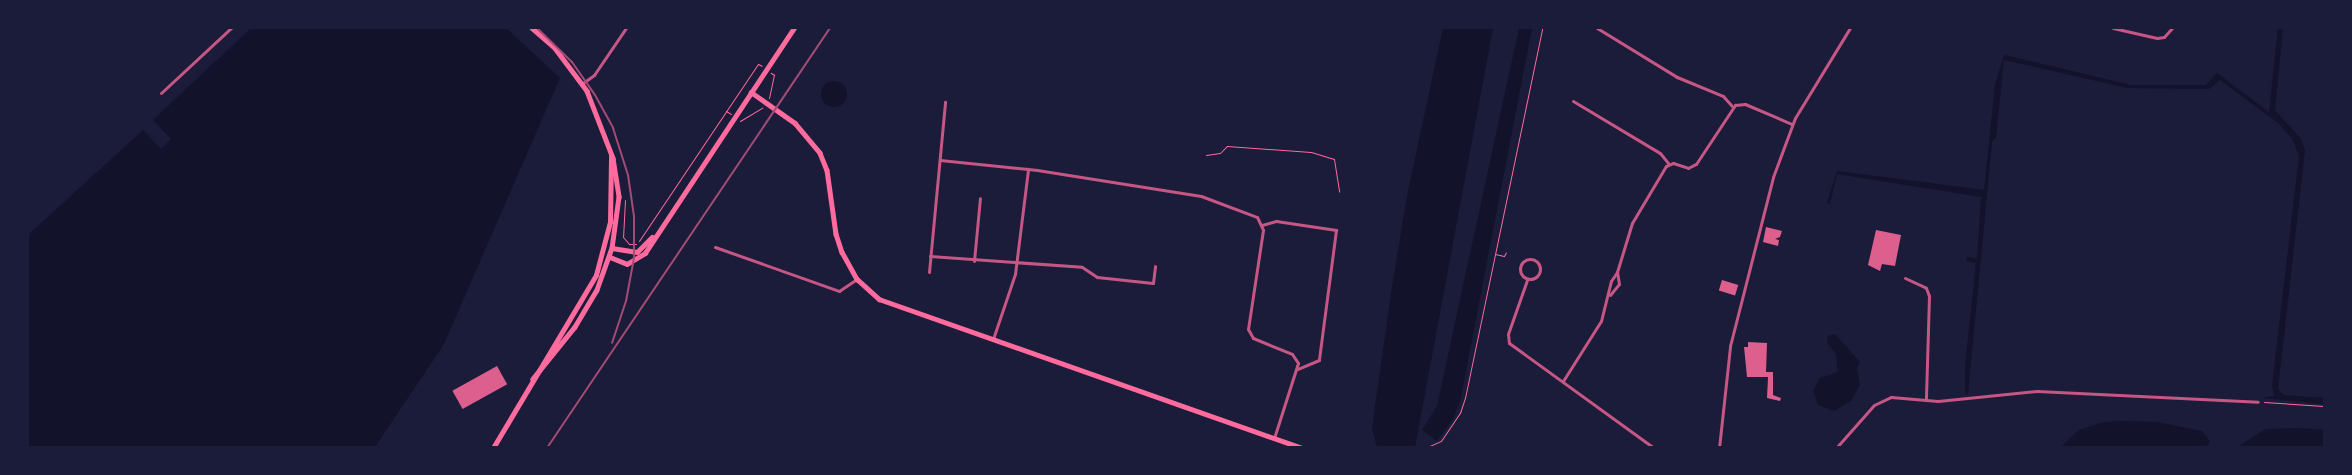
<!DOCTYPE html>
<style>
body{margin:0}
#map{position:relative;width:2352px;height:475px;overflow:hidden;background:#1b1b3a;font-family:"PT Sans Narrow",sans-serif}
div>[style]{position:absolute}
.water>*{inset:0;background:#12122b}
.round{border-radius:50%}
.building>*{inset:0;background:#dd5f8e;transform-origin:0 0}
.path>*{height:1px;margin:-0.5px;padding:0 0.5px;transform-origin:0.5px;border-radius:0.5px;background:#ff6b9d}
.minor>*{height:3px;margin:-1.5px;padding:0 1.5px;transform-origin:1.5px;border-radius:1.5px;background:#c65784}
.minor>.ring{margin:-1.5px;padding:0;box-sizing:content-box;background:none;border:3px solid #c65784;border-radius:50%}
.secondary>*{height:4.5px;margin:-2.25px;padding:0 2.25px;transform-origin:2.25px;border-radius:2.25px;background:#ff6b9d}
.rail>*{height:2px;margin:-1px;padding:0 1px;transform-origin:1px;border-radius:1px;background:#a44b75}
span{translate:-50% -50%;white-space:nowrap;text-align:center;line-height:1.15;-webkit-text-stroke:5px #1b1b3a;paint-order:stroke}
.frame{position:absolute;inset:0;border:29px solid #1b1b3a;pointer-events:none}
</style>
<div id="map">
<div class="water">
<i style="clip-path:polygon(251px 28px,506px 28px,560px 78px,444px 344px,375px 447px,28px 447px,28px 235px,143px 130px,161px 149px,171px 139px,153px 120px)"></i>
<i style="clip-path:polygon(1443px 28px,1493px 28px,1415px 447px,1377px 447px,1372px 429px,1392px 287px,1407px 196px)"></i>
<i style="clip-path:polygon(1519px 28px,1532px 28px,1460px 402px,1453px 419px,1437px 441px,1422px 430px,1437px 406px)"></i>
<i style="clip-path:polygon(2278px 28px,2283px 28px,2275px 110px,2301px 139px,2305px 150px,2278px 389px,2284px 395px,2324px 398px,2324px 404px,2262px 398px,2274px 396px,2272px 386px,2299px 156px,2293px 140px,2278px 123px,2220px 80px,2209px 89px,2128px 88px,2004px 60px,1996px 137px,1992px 142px,1968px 394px,1965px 394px,1965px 366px,1976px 263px,1966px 261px,1967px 257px,1977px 259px,1981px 197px,1837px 174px,1830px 204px,1827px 203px,1837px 171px,1984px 190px,1995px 85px,2004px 55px,2131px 85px,2206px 85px,2217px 73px,2269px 112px)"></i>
<i class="round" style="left:821px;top:81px;width:26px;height:26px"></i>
<i style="clip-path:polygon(1835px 334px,1860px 362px,1857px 368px,1860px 385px,1851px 401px,1834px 411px,1818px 405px,1813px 391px,1820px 378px,1838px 372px,1836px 354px,1827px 342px,1828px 336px)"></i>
<i style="clip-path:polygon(2120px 421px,2157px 422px,2202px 431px,2210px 441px,2206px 448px,2061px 447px,2079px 430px,2104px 422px)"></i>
<i style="clip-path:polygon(2301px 428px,2324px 430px,2324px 447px,2237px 447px,2266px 429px)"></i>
</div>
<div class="building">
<i style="clip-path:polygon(1766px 227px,1782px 231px,1780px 237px,1775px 239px,1779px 240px,1778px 246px,1763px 242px)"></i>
<i style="clip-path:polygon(1876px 230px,1901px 235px,1895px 266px,1882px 264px,1880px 271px,1868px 265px)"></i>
<i style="left:1722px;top:280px;width:17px;height:11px;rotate:17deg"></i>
<i style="clip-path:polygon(1748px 342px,1767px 343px,1766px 372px,1773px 372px,1773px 395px,1781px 398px,1780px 401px,1767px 398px,1768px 377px,1747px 377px,1744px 347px,1748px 347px)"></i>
<i style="left:497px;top:366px;width:21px;height:51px;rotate:61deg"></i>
</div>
<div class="path">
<i style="left:769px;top:98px;width:24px;rotate:-78deg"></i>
<i style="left:774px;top:75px;width:4px;rotate:-146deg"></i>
<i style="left:726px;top:111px;width:6px;rotate:31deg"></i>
<i style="left:740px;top:121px;width:26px;rotate:-31deg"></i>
<i style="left:1206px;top:155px;width:14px;rotate:-8deg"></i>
<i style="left:1220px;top:153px;width:10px;rotate:-45deg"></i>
<i style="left:1227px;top:146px;width:84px;rotate:4.1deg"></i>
<i style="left:1311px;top:152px;width:24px;rotate:17deg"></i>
<i style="left:1334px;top:159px;width:33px;rotate:81deg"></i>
<i style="left:625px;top:200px;width:37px;rotate:93deg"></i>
<i style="left:623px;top:237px;width:9px;rotate:49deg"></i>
<i style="left:629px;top:244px;width:7px"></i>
<i style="left:639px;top:241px;width:213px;rotate:-56.1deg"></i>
<i style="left:758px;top:64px;width:4px;rotate:27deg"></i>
<i style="left:1495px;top:254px;width:9px;rotate:13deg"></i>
<i style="left:1504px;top:256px;width:4px;rotate:-63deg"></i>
<i style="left:2264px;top:402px;width:60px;rotate:3.8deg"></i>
<i style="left:1425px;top:448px;width:17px;rotate:-24deg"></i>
<i style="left:1441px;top:441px;width:34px;rotate:-56deg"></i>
<i style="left:1460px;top:413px;width:16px;rotate:-72deg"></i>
<i style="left:1465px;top:398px;width:378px;rotate:-78.2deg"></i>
</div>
<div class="minor">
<i style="left:1597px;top:28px;width:94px;rotate:31.5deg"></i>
<i style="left:1677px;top:77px;width:50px;rotate:22.4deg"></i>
<i style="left:1723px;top:96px;width:13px;rotate:48deg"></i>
<i style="left:2113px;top:28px;width:45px;rotate:12.8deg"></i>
<i style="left:2157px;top:38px;width:7px;rotate:-8deg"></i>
<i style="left:2164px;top:37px;width:12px;rotate:-48deg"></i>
<i style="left:583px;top:83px;width:14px;rotate:-36deg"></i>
<i style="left:594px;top:75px;width:57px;rotate:-55.8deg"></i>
<i style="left:161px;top:93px;width:96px;rotate:-42.9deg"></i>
<i style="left:1573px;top:101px;width:101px;rotate:30.9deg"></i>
<i style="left:1660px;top:153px;width:14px;rotate:51deg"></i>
<i style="left:940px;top:160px;width:98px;rotate:5.9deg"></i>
<i style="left:1037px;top:170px;width:166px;rotate:9deg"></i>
<i style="left:1201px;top:196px;width:60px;rotate:20.6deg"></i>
<i style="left:1257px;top:217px;width:14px;rotate:65deg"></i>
<i style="left:1263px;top:230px;width:100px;rotate:98.6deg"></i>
<i style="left:1248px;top:329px;width:10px;rotate:61deg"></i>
<i style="left:1253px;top:338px;width:42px;rotate:22.3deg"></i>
<i style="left:1292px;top:354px;width:11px;rotate:56deg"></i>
<i style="left:1298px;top:363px;width:79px;rotate:107.7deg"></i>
<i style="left:1262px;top:225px;width:15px;rotate:-16deg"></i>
<i style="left:1276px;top:221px;width:61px;rotate:8.5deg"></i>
<i style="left:1336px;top:230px;width:131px;rotate:97.5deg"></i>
<i style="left:1319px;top:360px;width:23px;rotate:157deg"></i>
<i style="left:715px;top:247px;width:132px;rotate:19.5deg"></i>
<i style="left:839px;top:291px;width:22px;rotate:-34deg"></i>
<i style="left:930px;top:256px;width:152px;rotate:4.1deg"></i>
<i style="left:1082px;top:267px;width:18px;rotate:34deg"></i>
<i style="left:1097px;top:277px;width:56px;rotate:6.1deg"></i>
<i style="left:1153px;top:283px;width:17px;rotate:-83deg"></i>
<i class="ring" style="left:1520px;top:259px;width:17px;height:17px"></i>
<i style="left:974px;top:261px;width:63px;rotate:-84.6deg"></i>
<i style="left:929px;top:272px;width:171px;rotate:-84.6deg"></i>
<i style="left:1905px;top:278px;width:23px;rotate:25deg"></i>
<i style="left:1926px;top:288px;width:9px;rotate:69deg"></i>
<i style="left:1929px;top:296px;width:104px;rotate:91.7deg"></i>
<i style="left:1527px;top:280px;width:57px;rotate:109.4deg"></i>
<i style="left:1508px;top:334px;width:9px;rotate:84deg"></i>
<i style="left:1509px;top:343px;width:179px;rotate:35.9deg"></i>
<i style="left:1610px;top:295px;width:14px;rotate:-51deg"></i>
<i style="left:1619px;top:284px;width:12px;rotate:-99deg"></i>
<i style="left:993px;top:339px;width:69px;rotate:-71.3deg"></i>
<i style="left:1015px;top:274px;width:106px;rotate:-82.9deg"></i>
<i style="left:1563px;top:381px;width:71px;rotate:-57.7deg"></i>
<i style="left:1601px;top:321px;width:41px;rotate:-76deg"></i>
<i style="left:1611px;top:281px;width:11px;rotate:-56deg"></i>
<i style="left:1617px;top:272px;width:51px;rotate:-73deg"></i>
<i style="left:1632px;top:223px;width:66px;rotate:-59.2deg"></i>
<i style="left:1666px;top:166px;width:8px;rotate:-23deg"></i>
<i style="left:1673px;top:163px;width:16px;rotate:18deg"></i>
<i style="left:1688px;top:168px;width:9px;rotate:-27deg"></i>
<i style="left:1696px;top:164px;width:71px;rotate:-56.5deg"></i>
<i style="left:1735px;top:105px;width:10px;rotate:-6deg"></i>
<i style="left:1745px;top:104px;width:51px;rotate:23.1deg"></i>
<i style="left:408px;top:448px;width:9px"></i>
<i style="left:1719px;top:448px;width:103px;rotate:-83.8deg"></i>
<i style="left:1730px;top:346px;width:174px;rotate:-75.7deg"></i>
<i style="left:1773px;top:177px;width:63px;rotate:-69.6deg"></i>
<i style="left:1795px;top:118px;width:105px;rotate:-58.6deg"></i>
<i style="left:1836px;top:448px;width:57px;rotate:-48.5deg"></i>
<i style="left:1874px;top:405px;width:19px;rotate:-25deg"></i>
<i style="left:1891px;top:397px;width:47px;rotate:4.9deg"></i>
<i style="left:1938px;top:401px;width:100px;rotate:-5.8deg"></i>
<i style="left:2037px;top:391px;width:221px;rotate:2.8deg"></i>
</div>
<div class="secondary">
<i style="left:532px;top:28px;width:30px;rotate:41deg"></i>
<i style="left:555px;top:48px;width:54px;rotate:53.3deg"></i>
<i style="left:587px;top:91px;width:72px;rotate:68.8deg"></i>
<i style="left:613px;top:158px;width:39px;rotate:81deg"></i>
<i style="left:619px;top:197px;width:51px;rotate:97.8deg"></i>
<i style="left:612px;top:248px;width:45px;rotate:109.7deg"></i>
<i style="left:597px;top:290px;width:43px;rotate:120.7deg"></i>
<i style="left:575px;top:327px;width:67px;rotate:128.9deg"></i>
<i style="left:751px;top:92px;width:54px;rotate:35.2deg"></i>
<i style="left:795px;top:123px;width:39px;rotate:50deg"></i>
<i style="left:820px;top:153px;width:18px;rotate:68deg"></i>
<i style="left:827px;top:170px;width:65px;rotate:82deg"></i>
<i style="left:836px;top:234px;width:19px;rotate:72deg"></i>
<i style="left:842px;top:252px;width:31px;rotate:61deg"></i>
<i style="left:857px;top:279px;width:30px;rotate:42deg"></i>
<i style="left:879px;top:299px;width:448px;rotate:19.4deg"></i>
<i style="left:612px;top:248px;width:25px;rotate:9deg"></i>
<i style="left:637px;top:252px;width:21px;rotate:-45deg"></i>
<i style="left:610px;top:257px;width:18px;rotate:22deg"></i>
<i style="left:627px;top:264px;width:21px;rotate:-31deg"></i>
<i style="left:645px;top:253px;width:270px;rotate:-56.5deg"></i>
<i style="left:493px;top:448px;width:201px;rotate:-59.2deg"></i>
<i style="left:596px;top:275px;width:55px;rotate:-75.2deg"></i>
<i style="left:610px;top:222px;width:67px;rotate:-89.1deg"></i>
</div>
<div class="rail">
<i style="left:537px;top:28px;width:49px;rotate:44.2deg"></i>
<i style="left:572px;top:62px;width:40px;rotate:55.1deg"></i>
<i style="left:595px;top:95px;width:38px;rotate:61deg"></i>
<i style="left:613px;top:128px;width:49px;rotate:72.3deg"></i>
<i style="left:628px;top:175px;width:41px;rotate:81.7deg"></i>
<i style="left:634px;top:216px;width:42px;rotate:90deg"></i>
<i style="left:634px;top:258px;width:44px;rotate:100.5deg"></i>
<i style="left:626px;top:301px;width:44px;rotate:108.4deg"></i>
<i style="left:547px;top:448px;width:506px;rotate:-56.03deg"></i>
</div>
<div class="frame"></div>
</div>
